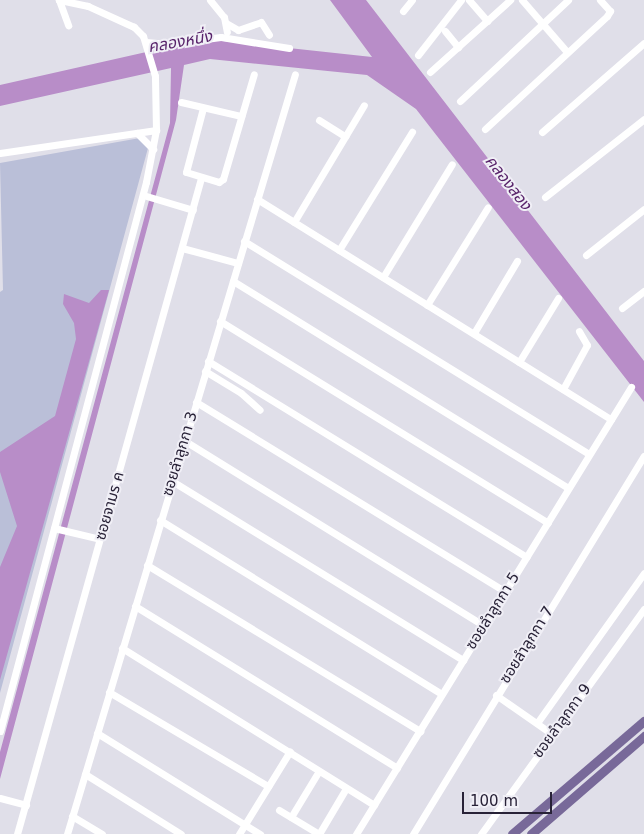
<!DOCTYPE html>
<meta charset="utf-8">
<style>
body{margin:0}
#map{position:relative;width:644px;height:834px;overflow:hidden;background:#e0dfe9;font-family:"DejaVu Sans","Noto Sans Thai",sans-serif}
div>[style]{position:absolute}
.green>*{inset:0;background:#babfd8}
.water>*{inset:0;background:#b88dc8}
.minor>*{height:7px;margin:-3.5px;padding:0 3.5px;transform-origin:3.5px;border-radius:3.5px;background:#fff}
.major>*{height:9px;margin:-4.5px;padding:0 4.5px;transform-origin:4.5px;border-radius:4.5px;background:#786999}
span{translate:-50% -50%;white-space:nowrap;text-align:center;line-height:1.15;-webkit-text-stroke:4px #f0eff6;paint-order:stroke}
.street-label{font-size:15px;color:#282237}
.water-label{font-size:16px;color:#59246b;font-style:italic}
.scale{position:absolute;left:462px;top:792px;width:90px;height:22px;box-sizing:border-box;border:2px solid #282237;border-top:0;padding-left:6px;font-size:15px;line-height:18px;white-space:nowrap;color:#282237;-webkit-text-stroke:4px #f0eff6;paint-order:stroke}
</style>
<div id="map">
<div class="green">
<i style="clip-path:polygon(140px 138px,148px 148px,0 693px,0 292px,3px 290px,0 163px)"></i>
</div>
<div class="water">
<i style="clip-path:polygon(330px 0,366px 0,644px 361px,644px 402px,416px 109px,367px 75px,210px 59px,184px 65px,176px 120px,0 779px,0 752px,170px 123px,171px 68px,0 106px,0 85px,204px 39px,372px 57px)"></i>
<i style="clip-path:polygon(101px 290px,109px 290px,0 680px,0 567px,17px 526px,0 472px,0 452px,55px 416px,76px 339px,74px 323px,63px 304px,64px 294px,89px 303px)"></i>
</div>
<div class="minor">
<i style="left:59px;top:0;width:27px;rotate:70deg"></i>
<i style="left:210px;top:0;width:22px;rotate:51deg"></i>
<i style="left:224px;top:17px;width:15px;rotate:79deg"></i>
<i style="left:469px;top:0;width:28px;rotate:49deg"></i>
<i style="left:522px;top:0;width:69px;rotate:49.1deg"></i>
<i style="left:403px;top:11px;width:14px;rotate:-51deg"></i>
<i style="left:226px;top:23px;width:14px;rotate:30deg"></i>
<i style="left:238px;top:30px;width:24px;rotate:-19deg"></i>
<i style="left:261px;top:22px;width:15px;rotate:58deg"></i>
<i style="left:445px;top:31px;width:21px;rotate:51deg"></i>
<i style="left:146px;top:42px;width:22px;rotate:5deg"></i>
<i style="left:168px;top:44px;width:53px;rotate:-7.5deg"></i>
<i style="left:221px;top:37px;width:69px;rotate:9.2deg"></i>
<i style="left:418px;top:55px;width:70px;rotate:-52deg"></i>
<i style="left:430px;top:72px;width:108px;rotate:-42deg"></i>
<i style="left:460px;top:101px;width:148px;rotate:-43.1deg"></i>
<i style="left:181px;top:102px;width:62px;rotate:13.1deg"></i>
<i style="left:203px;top:108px;width:66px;rotate:104.9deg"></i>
<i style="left:186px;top:172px;width:34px;rotate:17deg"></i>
<i style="left:219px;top:182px;width:5px;rotate:-37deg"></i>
<i style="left:223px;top:179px;width:109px;rotate:-73.6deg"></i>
<i style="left:319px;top:120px;width:31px;rotate:32deg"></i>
<i style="left:485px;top:129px;width:166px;rotate:-42.8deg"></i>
<i style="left:607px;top:16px;width:6px;rotate:-59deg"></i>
<i style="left:610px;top:11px;width:15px;rotate:-132deg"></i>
<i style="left:542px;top:132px;width:135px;rotate:-41.1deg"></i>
<i style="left:137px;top:133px;width:23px;rotate:45deg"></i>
<i style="left:0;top:153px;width:158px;rotate:-8.4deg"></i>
<i style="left:143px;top:195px;width:52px;rotate:16.7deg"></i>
<i style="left:545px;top:197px;width:126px;rotate:-38.2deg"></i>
<i style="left:257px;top:199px;width:417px;rotate:31.9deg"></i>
<i style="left:294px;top:222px;width:136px;rotate:-59.1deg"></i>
<i style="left:244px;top:241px;width:405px;rotate:31.7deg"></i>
<i style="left:182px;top:248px;width:58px;rotate:15deg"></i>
<i style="left:339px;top:250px;width:139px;rotate:-58.3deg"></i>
<i style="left:586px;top:255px;width:74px;rotate:-38.4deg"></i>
<i style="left:383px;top:277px;width:132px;rotate:-58.6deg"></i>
<i style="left:233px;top:281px;width:394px;rotate:31.7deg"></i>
<i style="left:427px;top:305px;width:115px;rotate:-58.1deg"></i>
<i style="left:622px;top:308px;width:28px;rotate:-38deg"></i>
<i style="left:220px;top:321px;width:385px;rotate:31.6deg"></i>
<i style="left:474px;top:333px;width:84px;rotate:-59.2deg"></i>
<i style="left:208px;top:361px;width:374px;rotate:31.6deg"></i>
<i style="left:519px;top:362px;width:75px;rotate:-58.6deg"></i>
<i style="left:205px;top:371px;width:42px;rotate:31.4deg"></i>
<i style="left:241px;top:393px;width:25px;rotate:42deg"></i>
<i style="left:563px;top:389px;width:50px;rotate:-61.4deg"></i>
<i style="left:587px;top:345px;width:16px;rotate:-120deg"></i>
<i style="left:196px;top:402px;width:362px;rotate:31.5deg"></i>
<i style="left:185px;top:441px;width:352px;rotate:31.7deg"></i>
<i style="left:172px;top:481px;width:342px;rotate:31.6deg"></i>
<i style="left:160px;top:520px;width:331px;rotate:31.7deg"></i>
<i style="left:54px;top:528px;width:47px;rotate:13.4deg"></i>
<i style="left:147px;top:565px;width:320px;rotate:31.3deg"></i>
<i style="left:135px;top:606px;width:308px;rotate:31.7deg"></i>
<i style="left:122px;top:648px;width:297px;rotate:31.9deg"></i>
<i style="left:109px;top:692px;width:185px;rotate:30.6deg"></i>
<i style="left:496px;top:695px;width:68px;rotate:34.9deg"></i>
<i style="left:537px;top:723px;width:184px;rotate:-54.5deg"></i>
<i style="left:0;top:731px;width:568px;rotate:-75.11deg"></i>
<i style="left:146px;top:182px;width:53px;rotate:-79.1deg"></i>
<i style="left:156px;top:130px;width:54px;rotate:-91.1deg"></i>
<i style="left:155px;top:76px;width:42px;rotate:-106.7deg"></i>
<i style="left:143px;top:36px;width:13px;rotate:-135deg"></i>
<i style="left:134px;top:27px;width:51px;rotate:-155.5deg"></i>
<i style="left:88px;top:6px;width:30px;rotate:-168deg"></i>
<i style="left:97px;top:733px;width:192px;rotate:31.8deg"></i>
<i style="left:85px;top:774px;width:113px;rotate:32deg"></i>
<i style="left:0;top:798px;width:27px;rotate:15deg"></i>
<i style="left:279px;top:810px;width:47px;rotate:31deg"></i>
<i style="left:72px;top:816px;width:35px;rotate:31deg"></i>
<i style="left:291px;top:817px;width:50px;rotate:-58.8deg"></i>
<i style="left:17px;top:834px;width:681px;rotate:-74.33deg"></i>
<i style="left:67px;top:834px;width:793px;rotate:-73.3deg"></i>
<i style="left:239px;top:834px;width:97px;rotate:-58.4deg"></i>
<i style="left:319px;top:834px;width:51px;rotate:-59.4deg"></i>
<i style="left:356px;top:834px;width:525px;rotate:-58.4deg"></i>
<i style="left:413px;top:834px;width:443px;rotate:-58.6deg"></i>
<i style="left:481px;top:834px;width:278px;rotate:-54.1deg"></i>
</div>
<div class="major">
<i style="left:512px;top:834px;width:174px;rotate:-40.6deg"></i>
<i style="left:531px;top:834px;width:150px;rotate:-40.9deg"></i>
</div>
<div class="street-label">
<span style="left:180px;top:454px;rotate:-73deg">ซอยลำลูกกา 3</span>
<span style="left:110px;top:506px;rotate:-74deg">ซอยจามร ค</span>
<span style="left:493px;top:611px;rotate:-58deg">ซอยลำลูกกา 5</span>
<span style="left:527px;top:645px;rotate:-58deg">ซอยลำลูกกา 7</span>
<span style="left:562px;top:721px;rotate:-54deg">ซอยลำลูกกา 9</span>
</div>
<div class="water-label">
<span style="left:180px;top:42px;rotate:-10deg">คลองหนึ่ง</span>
<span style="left:508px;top:183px;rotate:52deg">คลองสอง</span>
</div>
<div class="scale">100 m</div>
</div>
